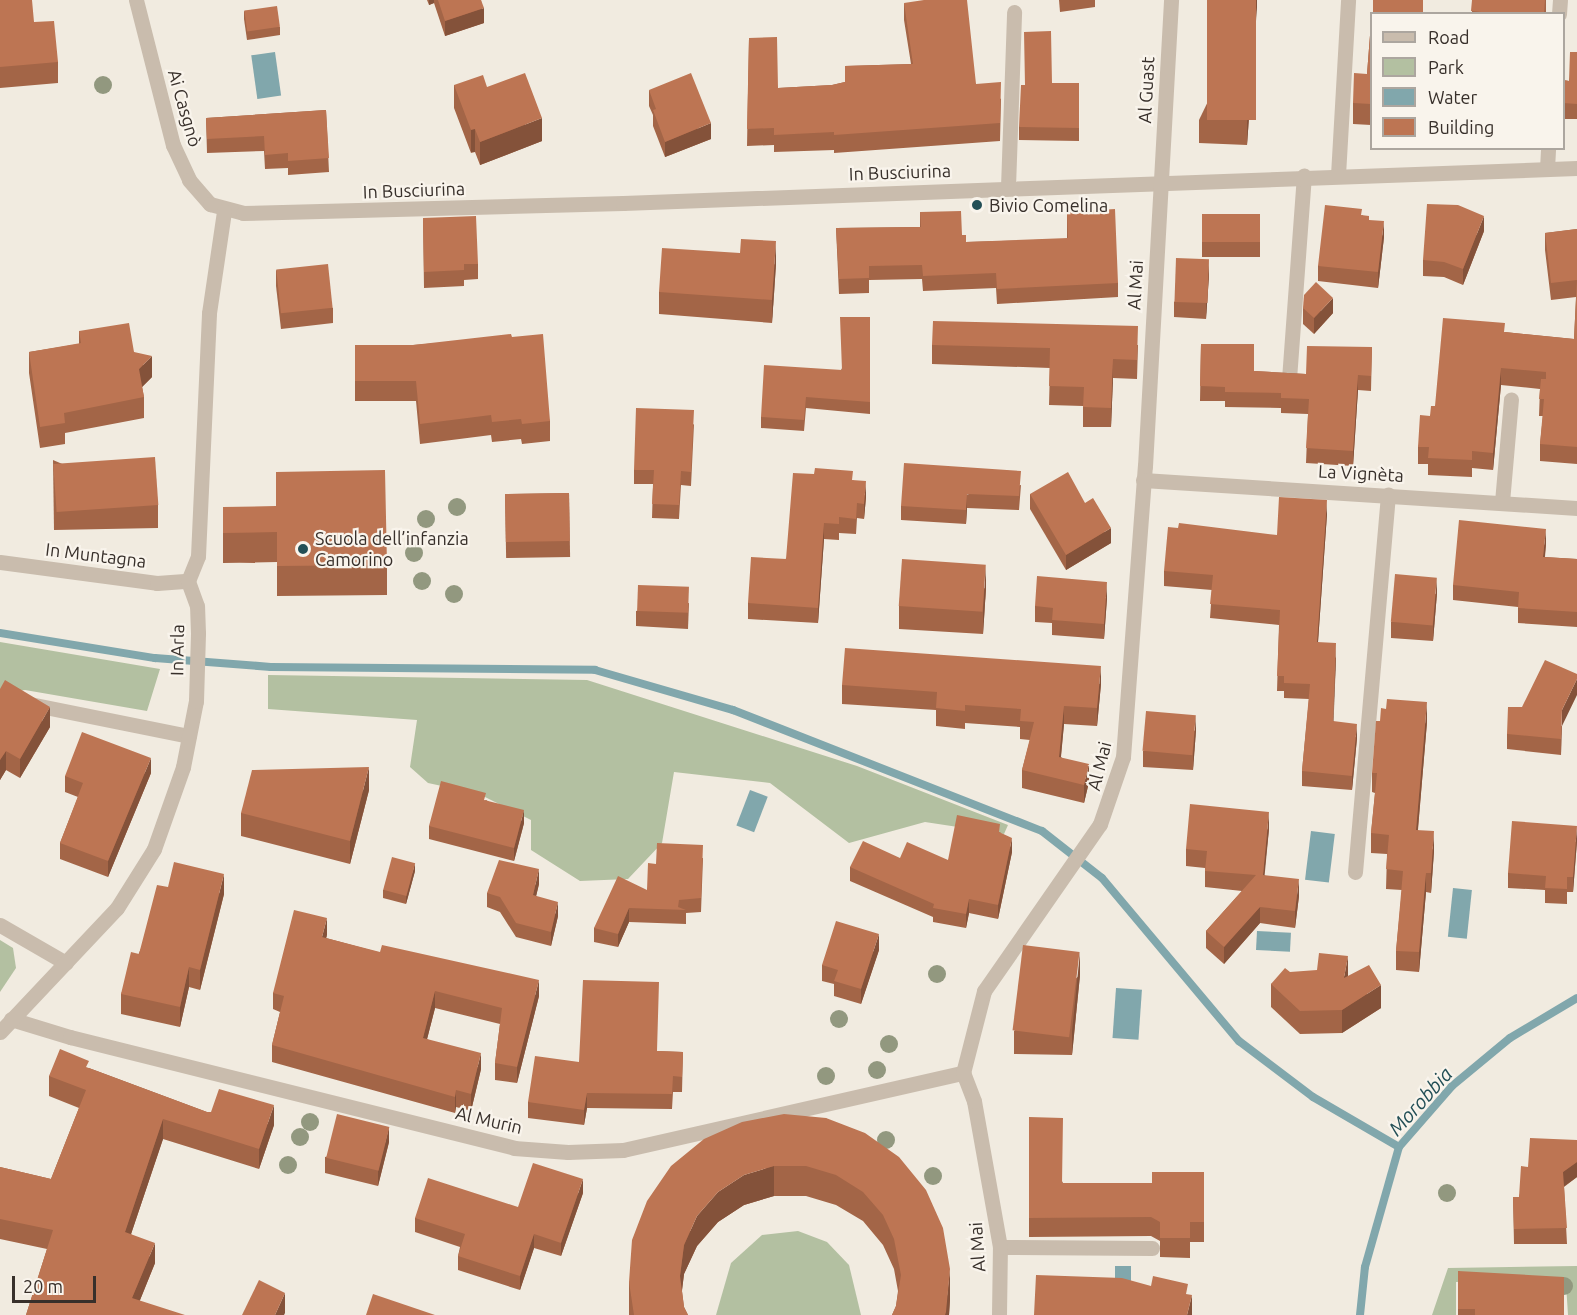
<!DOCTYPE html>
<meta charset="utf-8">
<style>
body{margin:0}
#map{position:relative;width:1577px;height:1315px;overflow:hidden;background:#f1ebe0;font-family:Ubuntu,sans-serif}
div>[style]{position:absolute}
.green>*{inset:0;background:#b3c0a1}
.water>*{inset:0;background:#81a7ac;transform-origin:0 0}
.stream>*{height:8px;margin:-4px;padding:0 4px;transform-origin:4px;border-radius:4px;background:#81a7ac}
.service>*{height:15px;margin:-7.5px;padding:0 7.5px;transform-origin:7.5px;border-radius:7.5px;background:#c9bcad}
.minor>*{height:15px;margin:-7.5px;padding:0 7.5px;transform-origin:7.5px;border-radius:7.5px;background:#c9bcad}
.trees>*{width:18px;height:18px;margin:-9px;border-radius:50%;background:#92987f}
.wall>*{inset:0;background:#a36547;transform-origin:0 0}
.shaded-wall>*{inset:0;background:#84523a;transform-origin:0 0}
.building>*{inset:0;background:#bd7553;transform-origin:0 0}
.dots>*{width:16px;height:16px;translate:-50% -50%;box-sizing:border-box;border:3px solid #f9f4ec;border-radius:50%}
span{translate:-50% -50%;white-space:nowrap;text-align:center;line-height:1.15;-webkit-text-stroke:4.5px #f9f4ec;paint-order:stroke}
.street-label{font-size:18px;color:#38302b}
.poi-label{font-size:18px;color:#38302b}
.left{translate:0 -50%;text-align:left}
.water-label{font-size:20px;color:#234f56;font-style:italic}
.legend{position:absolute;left:1370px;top:12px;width:195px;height:138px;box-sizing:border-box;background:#f9f4ec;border:2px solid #aca69f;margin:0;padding:8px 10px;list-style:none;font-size:18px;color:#38302b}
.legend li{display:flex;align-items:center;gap:12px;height:30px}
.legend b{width:30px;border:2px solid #aca69f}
.scale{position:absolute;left:12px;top:1276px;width:84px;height:27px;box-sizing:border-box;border:3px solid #38302b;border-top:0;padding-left:8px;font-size:18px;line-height:21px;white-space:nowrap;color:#38302b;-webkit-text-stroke:4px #f9f4ec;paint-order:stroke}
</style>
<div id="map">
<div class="green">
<i style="clip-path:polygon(0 642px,160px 669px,147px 711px,25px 690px,0 694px)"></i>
<i style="clip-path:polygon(268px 675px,587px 680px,857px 766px,1008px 825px,1004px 834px,925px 822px,849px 843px,770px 783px,674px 772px,662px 843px,628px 879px,580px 881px,531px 850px,531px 820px,479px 794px,428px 783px,410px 767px,417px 720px,268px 709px)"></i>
<i style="clip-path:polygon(0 940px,13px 948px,16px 968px,0 992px)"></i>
<i style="clip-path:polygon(798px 1231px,827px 1242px,849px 1265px,861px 1315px,716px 1315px,731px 1263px,762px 1235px)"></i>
<i style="clip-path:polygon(1577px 1266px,1577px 1315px,1568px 1315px,1566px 1284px,1517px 1285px,1514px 1280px,1456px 1282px,1456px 1315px,1432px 1315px,1448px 1268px)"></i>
</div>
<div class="water">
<i style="left:275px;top:52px;width:44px;height:24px;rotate:82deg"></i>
<i style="left:750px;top:790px;width:19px;height:38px;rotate:21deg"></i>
<i style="left:1311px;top:831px;width:24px;height:49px;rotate:7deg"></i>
<i style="left:1453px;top:888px;width:19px;height:49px;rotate:6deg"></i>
<i style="left:1257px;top:931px;width:34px;height:19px;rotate:3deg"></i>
<i style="left:1116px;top:988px;width:26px;height:50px;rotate:4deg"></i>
<i style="left:1115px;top:1266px;width:16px;height:28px"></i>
</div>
<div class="stream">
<i style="left:0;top:633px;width:157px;rotate:9.2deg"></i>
<i style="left:155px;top:658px;width:116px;rotate:4.4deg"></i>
<i style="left:271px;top:667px;width:324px;rotate:0.5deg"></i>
<i style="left:595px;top:670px;width:144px;rotate:16.2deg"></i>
<i style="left:733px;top:710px;width:332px;rotate:21.4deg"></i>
<i style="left:1042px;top:831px;width:76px;rotate:38.1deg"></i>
<i style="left:1102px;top:878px;width:213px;rotate:50deg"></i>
<i style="left:1239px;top:1041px;width:93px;rotate:37.1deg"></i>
<i style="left:1313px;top:1097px;width:99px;rotate:30.2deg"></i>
<i style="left:1360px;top:1315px;width:48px;rotate:-84.1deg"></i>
<i style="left:1365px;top:1267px;width:125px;rotate:-74.2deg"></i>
<i style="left:1399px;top:1147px;width:81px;rotate:-49deg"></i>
<i style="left:1452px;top:1086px;width:75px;rotate:-39.6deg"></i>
<i style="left:1510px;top:1038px;width:78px;rotate:-30.8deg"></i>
</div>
<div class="service">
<i style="left:1559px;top:14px;width:14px;rotate:-86deg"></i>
<i style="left:1547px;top:169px;width:21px;rotate:-87deg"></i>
<i style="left:1338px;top:175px;width:175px;rotate:-86.7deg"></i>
<i style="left:1008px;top:187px;width:175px;rotate:-88deg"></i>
<i style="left:1289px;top:379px;width:204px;rotate:-85.8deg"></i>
<i style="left:1502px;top:502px;width:103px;rotate:-85deg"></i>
<i style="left:30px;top:704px;width:162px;rotate:11.4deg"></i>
<i style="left:1355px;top:872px;width:379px;rotate:-85deg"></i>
<i style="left:0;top:925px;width:76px;rotate:29.9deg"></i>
<i style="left:1000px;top:1247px;width:152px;rotate:0.4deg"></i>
</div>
<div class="minor">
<i style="left:136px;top:0;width:150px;rotate:75.7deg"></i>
<i style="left:173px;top:145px;width:38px;rotate:65deg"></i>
<i style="left:189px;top:180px;width:32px;rotate:49deg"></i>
<i style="left:210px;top:204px;width:34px;rotate:15deg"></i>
<i style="left:243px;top:213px;width:380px;rotate:-1.5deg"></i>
<i style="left:623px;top:203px;width:955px;rotate:-2.1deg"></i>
<i style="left:1143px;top:480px;width:435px;rotate:3.7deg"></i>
<i style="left:0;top:562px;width:158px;rotate:7.6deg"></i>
<i style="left:157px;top:583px;width:31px;rotate:-4deg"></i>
<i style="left:11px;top:1019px;width:62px;rotate:17deg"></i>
<i style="left:70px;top:1037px;width:458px;rotate:14deg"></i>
<i style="left:514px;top:1148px;width:54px;rotate:4.2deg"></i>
<i style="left:568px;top:1152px;width:55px;rotate:-2.1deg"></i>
<i style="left:623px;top:1150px;width:349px;rotate:-12.8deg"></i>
<i style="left:0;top:1032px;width:170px;rotate:-46.7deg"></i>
<i style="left:117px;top:908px;width:70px;rotate:-57.9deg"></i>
<i style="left:154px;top:849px;width:87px;rotate:-70.5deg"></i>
<i style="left:183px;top:767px;width:67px;rotate:-78.9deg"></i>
<i style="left:196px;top:701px;width:68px;rotate:-88.3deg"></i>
<i style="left:198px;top:633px;width:27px;rotate:-92deg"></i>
<i style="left:197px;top:606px;width:27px;rotate:-110deg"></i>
<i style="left:188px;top:581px;width:27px;rotate:-68deg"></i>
<i style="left:198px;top:556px;width:243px;rotate:-87.4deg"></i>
<i style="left:209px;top:313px;width:103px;rotate:-81.6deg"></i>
<i style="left:999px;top:1315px;width:68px;rotate:-89.2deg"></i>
<i style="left:1000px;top:1247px;width:148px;rotate:-100.1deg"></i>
<i style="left:974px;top:1101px;width:30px;rotate:-111deg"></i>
<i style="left:963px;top:1073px;width:85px;rotate:-75.6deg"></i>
<i style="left:984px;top:991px;width:203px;rotate:-55.2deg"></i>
<i style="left:1100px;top:824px;width:71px;rotate:-71.1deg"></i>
<i style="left:1123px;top:757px;width:292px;rotate:-85.7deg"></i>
<i style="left:1145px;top:466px;width:467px;rotate:-86.8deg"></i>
</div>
<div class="trees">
<i style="left:103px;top:85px"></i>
<i style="left:457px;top:507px"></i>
<i style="left:426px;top:519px"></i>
<i style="left:414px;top:553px"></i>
<i style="left:422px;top:581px"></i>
<i style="left:454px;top:594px"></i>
<i style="left:937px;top:974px"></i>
<i style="left:839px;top:1019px"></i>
<i style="left:889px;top:1044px"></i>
<i style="left:877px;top:1070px"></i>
<i style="left:826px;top:1076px"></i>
<i style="left:310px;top:1122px"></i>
<i style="left:300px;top:1137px"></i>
<i style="left:886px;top:1140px"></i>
<i style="left:288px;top:1165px"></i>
<i style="left:933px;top:1176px"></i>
<i style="left:1447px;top:1193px"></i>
<i style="left:1564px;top:1286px"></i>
</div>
<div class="wall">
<i style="clip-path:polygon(0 0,34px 22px,58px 62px,58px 83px,0 88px)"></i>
<i style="clip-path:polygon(427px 0,481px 0,484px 23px,445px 36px,434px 3px,429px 5px)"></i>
<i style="clip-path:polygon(1059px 0,1095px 0,1095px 7px,1060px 12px)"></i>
<i style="clip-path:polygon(1257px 0,1247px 145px,1199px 143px,1199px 120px)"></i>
<i style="left:1472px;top:0;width:74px;height:14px"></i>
<i style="clip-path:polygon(904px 3px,976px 84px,1001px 99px,1000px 141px,834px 153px,834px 150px,774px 152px,774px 145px,747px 146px,749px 38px,778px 88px,832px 85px,845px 82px,845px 66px,911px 64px,904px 20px)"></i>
<i style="clip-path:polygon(244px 11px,280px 27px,280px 35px,247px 40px,244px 19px)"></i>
<i style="clip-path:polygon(1371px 22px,1371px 125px,1353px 124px,1353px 103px,1367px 74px)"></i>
<i style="clip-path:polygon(1577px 52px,1577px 119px,1563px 119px,1563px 80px,1569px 81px)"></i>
<i style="clip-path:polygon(1052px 83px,1079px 83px,1079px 141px,1019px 140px,1019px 127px)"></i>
<i style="clip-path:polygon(454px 85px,487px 87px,542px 141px,480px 165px,475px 152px,471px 153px,454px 108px)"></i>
<i style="clip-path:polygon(649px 90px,711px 139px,665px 157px,653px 126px,653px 115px,649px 106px)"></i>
<i style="clip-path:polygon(326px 110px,329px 172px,288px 175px,288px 168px,265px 169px,264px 151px,207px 153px,206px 118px)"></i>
<i style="clip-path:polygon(920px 212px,962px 235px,966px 242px,1067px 239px,1067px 212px,1118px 283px,1118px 297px,997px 304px,996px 288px,923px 291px,922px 279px,869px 280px,869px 293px,839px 294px,836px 228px,920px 227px)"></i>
<i style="left:1260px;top:214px;width:43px;height:58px;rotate:90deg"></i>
<i style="clip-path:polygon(1362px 215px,1369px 220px,1384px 237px,1378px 288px,1318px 281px,1318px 266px)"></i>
<i style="clip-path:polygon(423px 218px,478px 264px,478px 279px,464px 280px,464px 286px,424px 288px)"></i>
<i style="clip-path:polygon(1577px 229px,1577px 464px,1540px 461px,1540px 444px,1543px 416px,1539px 416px,1540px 389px,1501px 385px,1493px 470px,1472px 468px,1472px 477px,1428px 475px,1428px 464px,1418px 464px,1418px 447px,1430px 416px,1435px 406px,1505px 332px,1574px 339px,1576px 297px,1551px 300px,1545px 250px,1545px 233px)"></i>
<i style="clip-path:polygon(1484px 231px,1463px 285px,1444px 277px,1423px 276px,1423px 260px)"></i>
<i style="clip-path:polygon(776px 264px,772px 323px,659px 314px,659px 292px)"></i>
<i style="clip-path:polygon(276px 270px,333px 308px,333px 323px,281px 329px,276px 286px)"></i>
<i style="clip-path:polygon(1209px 275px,1206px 319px,1174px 317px,1174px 302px)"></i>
<i style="clip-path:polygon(1303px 308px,1333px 313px,1314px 334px,1303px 324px)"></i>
<i style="clip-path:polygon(870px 317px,870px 414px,806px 408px,804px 431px,761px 428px,761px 417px,841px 370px)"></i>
<i style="clip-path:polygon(79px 331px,134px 352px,152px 377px,142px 387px,144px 397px,144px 418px,65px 433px,65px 444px,40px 448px,29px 373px,29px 352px,79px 344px)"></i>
<i style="clip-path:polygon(512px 337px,550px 421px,550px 441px,522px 444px,521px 439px,492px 442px,491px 435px,420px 444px,416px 401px,355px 401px,355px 345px,413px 345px)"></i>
<i style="clip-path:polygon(1201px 344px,1254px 371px,1306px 374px,1372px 347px,1371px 391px,1358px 390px,1353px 466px,1306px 463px,1308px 414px,1281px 413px,1281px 408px,1225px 407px,1225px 401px,1200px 401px)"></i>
<i style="clip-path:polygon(932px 345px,1138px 345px,1137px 379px,1113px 378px,1111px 427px,1083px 427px,1083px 406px,1049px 405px,1050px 368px,932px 364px)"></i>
<i style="clip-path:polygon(694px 424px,691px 486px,681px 485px,679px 519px,652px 518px,653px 484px,634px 484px,634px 470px)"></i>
<i style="clip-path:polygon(53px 460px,158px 505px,158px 528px,54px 530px)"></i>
<i style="clip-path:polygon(853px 480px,866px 497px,864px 519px,857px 518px,856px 534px,839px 533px,839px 540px,824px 539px,818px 623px,748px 619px,748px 603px)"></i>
<i style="clip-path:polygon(1021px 485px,1019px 510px,967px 508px,966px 524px,901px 520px,901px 506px)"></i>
<i style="left:569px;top:493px;width:64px;height:64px;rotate:89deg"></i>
<i style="clip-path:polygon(1030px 494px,1085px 503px,1111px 543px,1066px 570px,1030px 509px)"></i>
<i style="clip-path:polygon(223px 507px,387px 565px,387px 595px,277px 596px,277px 562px,223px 563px)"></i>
<i style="clip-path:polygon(1327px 514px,1318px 642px,1336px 658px,1333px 721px,1357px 738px,1352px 790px,1302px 786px,1302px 771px,1309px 699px,1284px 698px,1284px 691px,1277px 691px,1279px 625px,1210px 618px,1212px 590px,1164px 586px,1164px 571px,1277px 535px)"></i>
<i style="clip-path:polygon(1546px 544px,1545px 557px,1577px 559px,1577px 627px,1518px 623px,1518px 607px,1453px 600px,1453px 585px)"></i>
<i style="clip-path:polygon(986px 588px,983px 634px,899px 629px,899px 606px)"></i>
<i style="clip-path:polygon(1437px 593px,1433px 641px,1391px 638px,1391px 622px)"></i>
<i style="clip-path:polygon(1107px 598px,1104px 639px,1052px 635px,1052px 623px,1035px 622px,1035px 606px)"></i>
<i style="clip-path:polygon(689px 603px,688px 629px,636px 626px,636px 611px)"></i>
<i style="clip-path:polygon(1101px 684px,1097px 726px,1064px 724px,1061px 757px,1089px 782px,1084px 803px,1022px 788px,1022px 770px,1030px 740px,1020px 739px,1020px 727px,965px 723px,965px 729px,936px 726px,936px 710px,842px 704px,842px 685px)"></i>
<i style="clip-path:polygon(0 689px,50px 727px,20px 778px,6px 770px,0 780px)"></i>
<i style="clip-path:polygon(1427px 722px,1418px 830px,1434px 851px,1431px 893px,1426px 892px,1419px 972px,1396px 970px,1396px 951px,1402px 890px,1386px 889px,1387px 854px,1371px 853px,1371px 833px,1375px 793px,1372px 792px,1372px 773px)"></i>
<i style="clip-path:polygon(1562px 726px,1561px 755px,1507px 749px,1507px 734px)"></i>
<i style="clip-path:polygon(1196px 730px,1193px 770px,1143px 767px,1143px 751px)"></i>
<i style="clip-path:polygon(151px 773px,108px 877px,60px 859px,60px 843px,78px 797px,65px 792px,65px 776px)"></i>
<i style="clip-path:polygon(369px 790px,350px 864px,241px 836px,241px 813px)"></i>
<i style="clip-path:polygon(486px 800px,524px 823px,514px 861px,429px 839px,429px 826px)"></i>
<i style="clip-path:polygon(1269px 829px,1264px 875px,1299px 896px,1295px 928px,1260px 923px,1224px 964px,1206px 948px,1206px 931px,1242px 891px,1205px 887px,1205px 868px,1186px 866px,1186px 849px)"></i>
<i style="clip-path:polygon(1000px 832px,1012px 852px,998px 919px,969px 913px,966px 928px,933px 922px,933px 917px,850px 881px,850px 867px,900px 858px,948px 860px)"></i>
<i style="clip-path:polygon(1577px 841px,1573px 892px,1567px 892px,1567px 904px,1545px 903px,1545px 890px,1508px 888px,1508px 873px)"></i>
<i style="clip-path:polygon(703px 858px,701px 912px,686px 913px,686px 924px,629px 922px,618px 947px,594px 942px,594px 928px,647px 890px,656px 864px)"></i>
<i style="clip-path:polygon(415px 871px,406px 904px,383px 898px,383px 890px)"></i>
<i style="clip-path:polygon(539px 884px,536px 896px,558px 916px,551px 946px,516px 937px,500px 912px,487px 907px,487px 893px)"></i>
<i style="clip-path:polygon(168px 887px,224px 894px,200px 990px,189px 987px,180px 1027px,121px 1014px,121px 994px)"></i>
<i style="clip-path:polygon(327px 935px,326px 938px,539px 996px,517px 1083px,495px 1080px,495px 1063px,500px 1024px,435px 1008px,427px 1039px,481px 1069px,471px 1111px,456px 1107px,455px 1113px,272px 1062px,272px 1045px,280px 1012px,273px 1009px,273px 993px)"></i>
<i style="clip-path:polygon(879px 950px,861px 1004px,834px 996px,834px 984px,822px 981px,822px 965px)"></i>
<i style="clip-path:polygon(1290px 972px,1348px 976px,1381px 1008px,1342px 1033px,1300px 1034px,1271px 1007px,1271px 984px)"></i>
<i style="clip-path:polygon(1080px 975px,1072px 1055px,1014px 1054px,1014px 1031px)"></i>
<i style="clip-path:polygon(657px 1051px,683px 1052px,682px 1092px,673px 1092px,672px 1109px,587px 1108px,584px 1125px,528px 1118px,528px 1102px,579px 1062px)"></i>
<i style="clip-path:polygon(89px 1068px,207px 1112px,274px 1125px,259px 1169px,163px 1139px,131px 1234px,155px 1263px,140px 1300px,26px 1315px,47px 1249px,0 1239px,0 1167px,51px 1179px,79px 1108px,49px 1096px,49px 1076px)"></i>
<i style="clip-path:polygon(1029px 1117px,1063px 1183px,1152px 1183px,1204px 1172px,1204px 1242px,1190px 1242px,1190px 1258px,1160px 1257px,1160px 1241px,1151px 1236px,1029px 1237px)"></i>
<i style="clip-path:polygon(826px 1118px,950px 1299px,949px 1315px,892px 1315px,896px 1306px,898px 1291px,894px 1269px,883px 1245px,863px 1221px,836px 1205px,806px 1196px,774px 1196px,744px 1205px,718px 1222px,697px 1246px,684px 1274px,682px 1291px,684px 1307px,688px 1315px,629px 1315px,629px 1282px)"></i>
<i style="clip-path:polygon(1577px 1140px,1577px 1177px,1564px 1187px,1567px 1244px,1514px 1244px,1513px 1197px,1519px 1197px,1528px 1167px)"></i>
<i style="clip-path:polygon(389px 1142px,378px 1186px,325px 1173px,325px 1157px)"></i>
<i style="clip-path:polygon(583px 1193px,561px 1256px,534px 1248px,520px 1290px,458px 1270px,458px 1256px,460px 1247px,415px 1232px,415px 1218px,518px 1207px)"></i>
<i style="clip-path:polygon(1458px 1271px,1564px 1315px,1458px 1315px)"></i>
</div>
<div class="shaded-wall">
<i style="clip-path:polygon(429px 0,434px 0,434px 3px,429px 5px)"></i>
<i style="clip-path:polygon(1256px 0,1257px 0,1257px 7px,1247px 145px,1247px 123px)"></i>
<i style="clip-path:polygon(484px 8px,484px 23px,445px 36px,445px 21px)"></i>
<i style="clip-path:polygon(542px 118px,542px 141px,480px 165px,480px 142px)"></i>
<i style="clip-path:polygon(711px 123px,711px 139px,665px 157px,665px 142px)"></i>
<i style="left:475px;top:129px;width:23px;height:4px;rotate:90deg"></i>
<i style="clip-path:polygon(1484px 216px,1484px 231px,1463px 285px,1463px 269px)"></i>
<i style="clip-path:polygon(1384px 221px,1384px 237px,1378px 288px,1378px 272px)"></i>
<i style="clip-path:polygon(776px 241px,776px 264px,772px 323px,772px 300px)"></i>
<i style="clip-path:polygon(1209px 259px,1209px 275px,1206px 319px,1206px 304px)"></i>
<i style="clip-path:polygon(1333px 298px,1333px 313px,1314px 334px,1314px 318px)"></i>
<i style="clip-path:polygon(152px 356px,152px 377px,139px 390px,139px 369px)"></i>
<i style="clip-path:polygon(1113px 359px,1113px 378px,1111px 427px,1111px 408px)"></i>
<i style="clip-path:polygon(1501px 368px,1501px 385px,1493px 470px,1493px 453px)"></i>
<i style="clip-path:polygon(1358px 375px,1358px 390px,1353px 466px,1353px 451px)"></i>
<i style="clip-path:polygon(866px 481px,866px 497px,864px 519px,864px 504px)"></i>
<i style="clip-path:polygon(967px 494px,967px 508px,966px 524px,966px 510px)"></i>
<i style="clip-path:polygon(1327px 500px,1327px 514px,1317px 656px,1317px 642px)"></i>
<i style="clip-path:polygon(824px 523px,824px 539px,818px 623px,818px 608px)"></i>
<i style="clip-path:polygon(1111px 528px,1111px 543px,1066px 570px,1066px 555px)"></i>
<i style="clip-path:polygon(1546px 529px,1546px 544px,1543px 572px,1543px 557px)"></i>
<i style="clip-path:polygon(986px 565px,986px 588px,983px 634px,983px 611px)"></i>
<i style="clip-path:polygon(1437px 578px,1437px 593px,1433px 641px,1433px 625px)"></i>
<i style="clip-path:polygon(1107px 582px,1107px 598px,1104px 639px,1104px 624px)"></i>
<i style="clip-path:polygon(1336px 643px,1336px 658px,1333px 736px,1333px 721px)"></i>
<i style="clip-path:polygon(1101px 666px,1101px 684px,1097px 726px,1097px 708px)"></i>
<i style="clip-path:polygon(1577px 679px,1577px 695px,1562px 726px,1561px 755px,1562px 710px)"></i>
<i style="clip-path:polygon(1427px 702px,1427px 722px,1416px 850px,1416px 830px)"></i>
<i style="clip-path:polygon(1064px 706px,1064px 724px,1059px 775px,1059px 757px)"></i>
<i style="clip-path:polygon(50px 707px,50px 727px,20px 778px,20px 759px)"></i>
<i style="clip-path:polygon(1196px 715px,1196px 730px,1193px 770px,1193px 755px)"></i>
<i style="clip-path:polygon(1357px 724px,1357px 738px,1352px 790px,1352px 776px)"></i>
<i style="clip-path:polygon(6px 751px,6px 770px,0 780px,0 760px)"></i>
<i style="clip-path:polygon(151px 758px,151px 773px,108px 877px,108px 861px)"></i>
<i style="clip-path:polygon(1089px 764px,1089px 782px,1084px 803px,1084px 785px)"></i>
<i style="clip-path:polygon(369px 767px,369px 790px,350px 864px,350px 841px)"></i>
<i style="clip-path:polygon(524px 810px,524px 823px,514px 861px,514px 848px)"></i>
<i style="clip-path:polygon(1269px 812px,1269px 829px,1263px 892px,1263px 875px)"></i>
<i style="clip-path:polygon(1577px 826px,1577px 841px,1573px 892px,1573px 877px)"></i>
<i style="clip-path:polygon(1434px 831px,1434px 851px,1431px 893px,1431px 873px)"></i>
<i style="clip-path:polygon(1012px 838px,1012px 852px,998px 919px,998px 905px)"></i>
<i style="clip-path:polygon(415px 863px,415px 871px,406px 904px,406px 897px)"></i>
<i style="clip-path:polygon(539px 869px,539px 884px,533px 909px,533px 895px)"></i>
<i style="clip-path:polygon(1426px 873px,1426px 892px,1419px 972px,1419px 952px)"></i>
<i style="clip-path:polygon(224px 874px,224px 894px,200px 990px,200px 970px)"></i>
<i style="clip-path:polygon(1299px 879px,1299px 896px,1295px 928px,1295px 911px)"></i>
<i style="clip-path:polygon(969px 899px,969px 913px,966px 928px,966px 914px)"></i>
<i style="clip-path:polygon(558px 902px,558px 916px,551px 946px,551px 932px)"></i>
<i style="clip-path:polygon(1260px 907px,1260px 923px,1224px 964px,1224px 947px)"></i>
<i style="clip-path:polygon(629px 908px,629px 922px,618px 947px,618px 934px)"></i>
<i style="clip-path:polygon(327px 918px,327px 935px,322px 953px,322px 937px)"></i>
<i style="clip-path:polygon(879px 934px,879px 950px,861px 1004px,861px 989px)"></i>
<i style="clip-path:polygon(1080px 952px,1080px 975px,1072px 1055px,1072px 1032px)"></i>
<i style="clip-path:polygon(1348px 956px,1348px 979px,1344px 978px)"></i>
<i style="clip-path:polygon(189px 967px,189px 987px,180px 1027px,180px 1007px)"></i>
<i style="clip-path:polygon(539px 980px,539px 996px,517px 1083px,517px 1067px)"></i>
<i style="clip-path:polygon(1381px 985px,1381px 1008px,1342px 1033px,1342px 1010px)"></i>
<i style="clip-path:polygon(435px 991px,435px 1008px,423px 1055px,423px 1038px)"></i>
<i style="clip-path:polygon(481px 1053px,481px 1069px,471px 1111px,471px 1094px)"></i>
<i style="clip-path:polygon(456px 1090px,456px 1107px,455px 1113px,455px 1097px)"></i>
<i style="clip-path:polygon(587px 1093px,587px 1108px,584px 1125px,584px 1110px)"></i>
<i style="clip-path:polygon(274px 1105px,274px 1125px,259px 1169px,259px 1149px)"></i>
<i style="clip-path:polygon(163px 1119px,163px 1139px,125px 1252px,125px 1232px)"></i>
<i style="clip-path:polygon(389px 1127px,389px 1142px,378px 1186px,378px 1171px)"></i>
<i style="clip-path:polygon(1577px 1162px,1577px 1177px,1563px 1187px,1563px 1172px)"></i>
<i style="clip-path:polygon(774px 1166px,774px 1196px,744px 1205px,718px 1222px,697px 1246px,684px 1274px,680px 1305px,680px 1276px,684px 1245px,697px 1216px,718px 1192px,744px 1175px)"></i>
<i style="clip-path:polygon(583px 1179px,583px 1193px,561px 1256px,561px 1243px)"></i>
<i style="clip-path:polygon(534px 1234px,534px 1248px,520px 1290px,520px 1276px)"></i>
<i style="clip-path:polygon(155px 1243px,155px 1263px,134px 1315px,132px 1298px)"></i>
<i style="clip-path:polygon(950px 1269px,950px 1299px,949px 1315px,945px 1315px)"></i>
<i style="clip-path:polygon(285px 1293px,285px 1313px,284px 1315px,275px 1315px)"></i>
<i style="clip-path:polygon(1192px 1295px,1192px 1315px,1187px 1315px)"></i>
</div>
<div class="building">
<i style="clip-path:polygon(0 0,32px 0,34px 22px,54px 21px,58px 62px,0 67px)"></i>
<i style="clip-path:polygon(438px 0,481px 0,484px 8px,445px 21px)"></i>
<i style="clip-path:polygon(924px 0,967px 0,976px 84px,1001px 82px,1000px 123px,834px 135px,834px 132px,774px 135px,774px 128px,747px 129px,749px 38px,777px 37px,778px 88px,832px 85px,845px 82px,845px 66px,913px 64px,904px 3px)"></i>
<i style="left:1207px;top:0;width:49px;height:120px"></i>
<i style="left:1373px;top:0;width:50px;height:14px"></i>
<i style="clip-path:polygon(1472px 0,1545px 0,1544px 14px,1500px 14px,1471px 11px)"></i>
<i style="left:277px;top:6px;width:21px;height:33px;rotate:82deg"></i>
<i style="clip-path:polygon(1371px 23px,1371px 104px,1353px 103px,1354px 73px,1367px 74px)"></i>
<i style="clip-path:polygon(1051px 31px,1052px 83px,1079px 83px,1079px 128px,1019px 127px,1021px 85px,1025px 85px,1024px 32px)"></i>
<i style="clip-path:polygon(1570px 52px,1577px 52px,1577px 104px,1563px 103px,1563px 80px,1569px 81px)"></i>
<i style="clip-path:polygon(525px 73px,542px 118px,480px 142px,475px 129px,471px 130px,454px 85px,483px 75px,487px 87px)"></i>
<i style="clip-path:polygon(691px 73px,711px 123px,665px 142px,653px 110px,656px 109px,649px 90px)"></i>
<i style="clip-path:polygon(326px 110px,329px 158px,288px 161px,288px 153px,265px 155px,264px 136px,207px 139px,206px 118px)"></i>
<i style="clip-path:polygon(1427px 204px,1458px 205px,1484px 216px,1463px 269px,1444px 262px,1423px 260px)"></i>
<i style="clip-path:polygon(1325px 205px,1362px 209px,1361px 215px,1369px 216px,1369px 220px,1384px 221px,1378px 272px,1318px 266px)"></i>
<i style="clip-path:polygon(1115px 209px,1118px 283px,997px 289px,996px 273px,923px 276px,922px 265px,869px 266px,869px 278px,839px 279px,836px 228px,921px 227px,920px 212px,961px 211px,962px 235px,966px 235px,966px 242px,1068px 238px,1067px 212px)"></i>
<i style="left:1260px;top:214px;width:28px;height:58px;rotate:90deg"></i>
<i style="clip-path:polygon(476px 216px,478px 264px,464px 264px,464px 270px,424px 272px,423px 218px)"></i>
<i style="clip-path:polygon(1577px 229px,1577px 447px,1540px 444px,1544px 399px,1539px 399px,1541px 379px,1546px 379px,1546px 372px,1501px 368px,1493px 453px,1472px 451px,1472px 460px,1428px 458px,1429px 447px,1418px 447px,1420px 415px,1430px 416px,1431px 406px,1435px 406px,1443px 318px,1505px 323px,1504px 332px,1574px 339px,1577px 280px,1551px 283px,1545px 233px)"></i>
<i style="clip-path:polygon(741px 239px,776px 241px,772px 300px,659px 292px,662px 248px,740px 253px)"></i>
<i style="left:1176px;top:258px;width:33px;height:44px;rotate:2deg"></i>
<i style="left:328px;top:264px;width:44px;height:52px;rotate:84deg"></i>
<i style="clip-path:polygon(1316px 282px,1333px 298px,1314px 318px,1303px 308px,1304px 295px)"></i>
<i style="clip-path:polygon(840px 317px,870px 317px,870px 402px,806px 397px,804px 420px,761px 417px,764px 365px,842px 370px)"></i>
<i style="clip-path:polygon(933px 321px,1138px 326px,1137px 360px,1113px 359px,1111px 408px,1083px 407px,1084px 387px,1049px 386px,1050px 348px,932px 345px)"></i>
<i style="clip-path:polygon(129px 323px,134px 352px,152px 356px,139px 369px,144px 397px,64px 413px,65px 423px,40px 427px,29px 352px,81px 343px,79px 331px)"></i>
<i style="clip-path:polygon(511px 334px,512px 337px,543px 334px,550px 421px,522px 424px,521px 419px,492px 422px,491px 415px,420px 424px,416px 381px,355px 381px,355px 345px,413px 345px)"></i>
<i style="clip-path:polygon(1201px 344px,1254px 344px,1254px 371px,1306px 374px,1307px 346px,1372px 347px,1371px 376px,1358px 375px,1353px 451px,1306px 448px,1309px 399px,1281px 398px,1281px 393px,1225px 392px,1225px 387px,1200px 386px)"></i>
<i style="clip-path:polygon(636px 408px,694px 410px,691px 472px,681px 471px,679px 505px,652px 504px,654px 470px,634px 470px)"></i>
<i style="left:155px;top:457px;width:48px;height:102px;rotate:86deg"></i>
<i style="clip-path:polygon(904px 463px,1021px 471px,1019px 496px,967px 494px,966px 510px,901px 506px)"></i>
<i style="clip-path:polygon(815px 468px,853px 471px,852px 480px,866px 481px,864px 504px,857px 503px,856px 519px,839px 517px,839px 524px,824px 523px,818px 608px,748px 603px,751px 557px,786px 559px,793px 473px,814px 474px)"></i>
<i style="clip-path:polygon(385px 470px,387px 565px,277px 566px,277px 532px,223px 533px,223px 507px,276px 506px,276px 472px)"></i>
<i style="clip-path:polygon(1068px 472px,1085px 503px,1093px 498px,1111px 528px,1066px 555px,1030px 494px)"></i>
<i style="left:569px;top:493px;width:48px;height:64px;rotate:89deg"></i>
<i style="clip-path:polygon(1279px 497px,1327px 500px,1317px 642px,1336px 643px,1333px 721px,1357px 724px,1352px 776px,1302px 771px,1310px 684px,1284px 683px,1284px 676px,1277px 676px,1280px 610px,1210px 604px,1213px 575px,1164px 571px,1168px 527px,1178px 528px,1179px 523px,1277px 535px)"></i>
<i style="clip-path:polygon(1459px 520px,1546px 529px,1543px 557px,1577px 559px,1577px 612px,1518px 608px,1519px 592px,1453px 585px)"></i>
<i style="left:902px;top:559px;width:84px;height:47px;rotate:4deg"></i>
<i style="left:1395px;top:574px;width:42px;height:48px;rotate:5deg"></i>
<i style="clip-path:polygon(1037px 576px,1107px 582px,1104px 624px,1052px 620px,1053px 608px,1035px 606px)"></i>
<i style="left:638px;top:585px;width:51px;height:26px;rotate:2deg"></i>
<i style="clip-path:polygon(845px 648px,1101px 666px,1097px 708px,1064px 706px,1059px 757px,1089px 764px,1084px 785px,1022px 770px,1034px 722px,1020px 721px,1021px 709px,965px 705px,965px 711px,936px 708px,937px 692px,842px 685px)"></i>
<i style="clip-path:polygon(1545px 660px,1577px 674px,1577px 679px,1562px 710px,1561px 739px,1507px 734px,1508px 707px,1522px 707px)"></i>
<i style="clip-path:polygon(5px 680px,50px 707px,20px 759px,6px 751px,0 760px,0 689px)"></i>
<i style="clip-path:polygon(1387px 699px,1427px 702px,1416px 830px,1434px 831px,1431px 873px,1426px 873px,1419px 952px,1396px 951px,1403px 871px,1386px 869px,1389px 835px,1371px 833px,1377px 773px,1372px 773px,1376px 721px,1380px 721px,1381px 708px,1386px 709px)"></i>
<i style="left:1146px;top:711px;width:50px;height:40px;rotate:5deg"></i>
<i style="clip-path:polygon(82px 732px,151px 758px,108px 861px,60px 843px,83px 783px,65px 776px)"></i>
<i style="clip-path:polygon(369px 767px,350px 841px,241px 813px,252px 770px)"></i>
<i style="clip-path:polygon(441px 781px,486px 793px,484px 800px,524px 810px,514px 848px,429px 826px)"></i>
<i style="clip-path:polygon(1190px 804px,1269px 812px,1263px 875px,1299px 879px,1295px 911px,1260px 907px,1224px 947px,1206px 931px,1256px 875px,1205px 871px,1207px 851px,1186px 849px)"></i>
<i style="clip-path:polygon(957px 815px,1000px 824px,999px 832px,1012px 838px,998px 905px,969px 899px,966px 914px,933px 908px,934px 904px,850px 867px,863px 841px,900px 858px,907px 842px,948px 860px)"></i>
<i style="clip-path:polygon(1512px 821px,1577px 826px,1573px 877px,1567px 877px,1567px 889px,1545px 888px,1546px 876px,1508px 873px)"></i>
<i style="clip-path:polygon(657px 843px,703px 845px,701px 898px,679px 900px,678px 907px,686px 910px,629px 908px,618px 934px,594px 928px,618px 876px,647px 890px,648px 863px,656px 864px)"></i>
<i style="left:392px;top:857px;width:24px;height:34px;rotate:15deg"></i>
<i style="clip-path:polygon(499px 860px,539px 869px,533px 895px,558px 902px,551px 932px,516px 923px,500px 897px,487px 893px)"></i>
<i style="clip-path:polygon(174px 862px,224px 874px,200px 970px,189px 967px,180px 1007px,121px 994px,131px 952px,139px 954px,157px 885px,168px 887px)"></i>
<i style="clip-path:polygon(294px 910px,327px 918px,322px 937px,380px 952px,382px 945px,539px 980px,517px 1067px,495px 1063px,502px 1008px,435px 991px,423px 1038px,481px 1053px,471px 1094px,456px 1090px,455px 1097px,272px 1045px,284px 996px,273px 993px)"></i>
<i style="clip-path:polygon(836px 921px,879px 934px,861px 989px,834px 981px,838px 970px,822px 965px)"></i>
<i style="left:1023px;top:945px;width:57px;height:86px;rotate:7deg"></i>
<i style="clip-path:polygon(1319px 953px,1348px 956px,1344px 978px,1369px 965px,1381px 985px,1342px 1010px,1300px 1011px,1271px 984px,1285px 968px,1290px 972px,1317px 970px)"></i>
<i style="clip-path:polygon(583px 980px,659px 982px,657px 1051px,683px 1052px,682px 1077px,673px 1076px,672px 1094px,587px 1093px,584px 1110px,528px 1102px,535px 1056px,579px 1062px)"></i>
<i style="clip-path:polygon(60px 1049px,89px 1061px,86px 1067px,207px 1112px,211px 1112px,219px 1089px,274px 1105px,259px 1149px,163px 1119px,125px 1232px,155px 1243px,132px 1298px,185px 1315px,26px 1315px,53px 1230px,0 1219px,0 1167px,51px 1179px,86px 1090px,49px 1076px)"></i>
<i style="left:337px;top:1114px;width:54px;height:45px;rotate:14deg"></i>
<i style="clip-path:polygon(784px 1114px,826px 1118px,865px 1133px,899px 1157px,926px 1190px,943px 1228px,950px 1269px,946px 1312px,945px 1315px,892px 1315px,896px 1306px,901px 1275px,894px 1239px,883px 1215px,863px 1192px,836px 1175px,806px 1166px,774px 1166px,744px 1175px,718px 1192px,697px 1216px,684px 1245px,680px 1276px,684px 1307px,688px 1315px,634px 1315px,629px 1282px,632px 1240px,647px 1201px,671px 1166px,704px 1139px,742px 1122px)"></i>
<i style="clip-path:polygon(1029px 1117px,1063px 1118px,1062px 1183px,1152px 1183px,1152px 1172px,1204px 1172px,1204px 1222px,1190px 1222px,1190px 1238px,1160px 1238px,1160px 1222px,1151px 1217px,1029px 1218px)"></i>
<i style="clip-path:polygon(1530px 1138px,1577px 1140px,1577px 1162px,1563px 1172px,1567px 1228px,1514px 1229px,1513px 1197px,1519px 1197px,1521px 1166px,1528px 1167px)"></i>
<i style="clip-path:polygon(533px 1163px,583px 1179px,561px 1243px,534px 1234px,520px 1276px,458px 1256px,465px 1234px,415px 1218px,428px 1178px,518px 1207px)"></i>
<i style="clip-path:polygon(1458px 1271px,1564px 1277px,1564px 1315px,1475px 1315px,1475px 1309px,1458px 1309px)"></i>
<i style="clip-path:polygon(1036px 1275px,1122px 1278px,1151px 1286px,1153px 1276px,1188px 1284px,1186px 1294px,1192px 1295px,1187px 1315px,1034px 1315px)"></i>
<i style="clip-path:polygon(259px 1280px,285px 1293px,275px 1315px,242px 1315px)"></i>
<i style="clip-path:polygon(373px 1294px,435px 1315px,366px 1315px)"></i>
</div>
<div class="dots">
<i style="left:977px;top:205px;background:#234f56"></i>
<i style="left:303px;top:549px;background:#234f56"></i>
</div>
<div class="street-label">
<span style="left:1146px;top:90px;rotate:-87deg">Al Guast</span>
<span style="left:185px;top:108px;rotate:74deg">Ai Casgnò</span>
<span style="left:900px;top:172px;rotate:-2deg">In Busciurina</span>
<span style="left:414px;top:190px;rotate:-2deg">In Busciurina</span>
<span style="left:1135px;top:285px;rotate:-87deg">Al Mai</span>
<span style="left:1361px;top:473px;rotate:3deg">La Vignèta</span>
<span style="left:96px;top:555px;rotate:7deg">In Muntagna</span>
<span style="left:177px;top:650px;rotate:-89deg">In Arla</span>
<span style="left:1099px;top:766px;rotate:-76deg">Al Mai</span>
<span style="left:489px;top:1120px;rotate:13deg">Al Murin</span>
<span style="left:977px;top:1247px;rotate:-94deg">Al Mai</span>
</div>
<div class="poi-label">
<span class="left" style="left:989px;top:205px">Bivio Comelina</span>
<span class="left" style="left:315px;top:549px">Scuola dell’infanzia<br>Camorino</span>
</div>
<div class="water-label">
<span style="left:1420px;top:1101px;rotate:-48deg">Morobbia</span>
</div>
<ul class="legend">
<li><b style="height:8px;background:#c9bcad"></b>Road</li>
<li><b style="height:16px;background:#b3c0a1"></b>Park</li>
<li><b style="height:16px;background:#81a7ac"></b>Water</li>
<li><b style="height:16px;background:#bd7553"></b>Building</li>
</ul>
<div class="scale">20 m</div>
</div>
